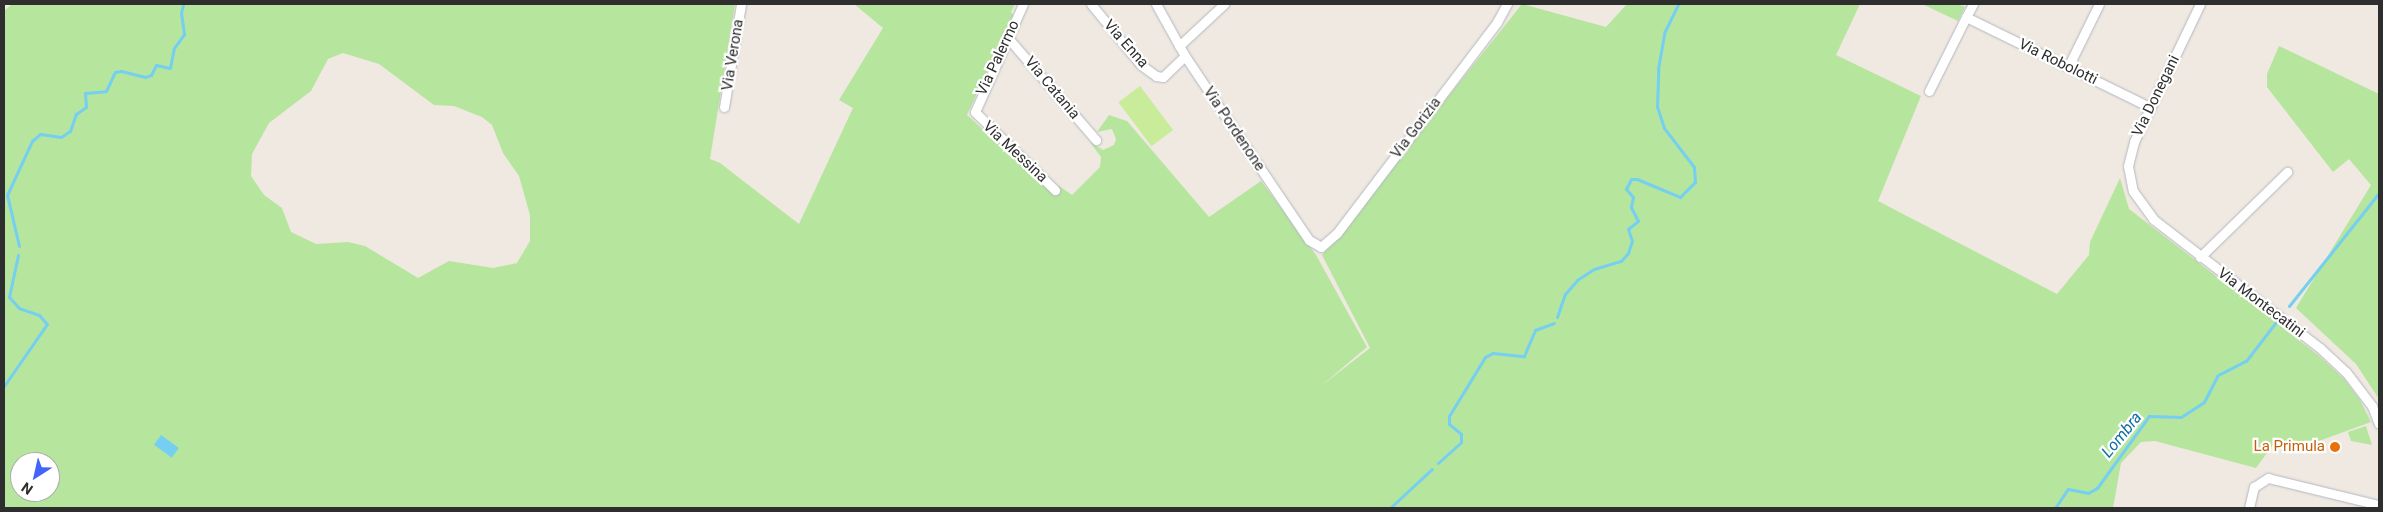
<!DOCTYPE html>
<style>
body{margin:0}
#map{position:relative;width:2383px;height:512px;overflow:hidden;background:#efe9e1;font-family:Roboto,sans-serif}
div>[style]{position:absolute}
.green>*{inset:0;background:#b6e59e}
.pitch>*{inset:0;background:#c9ec9a;transform-origin:0 0}
.water>*{inset:0;background:#75cff0;transform-origin:0 0}
.stream>*{height:3px;margin:-1.5px;padding:0 1.5px;transform-origin:1.5px;border-radius:1.5px;background:#75cff0}
.roads{filter:drop-shadow(0 0 1px #b4b7c1) drop-shadow(0 0 1px #b4b7c1)}
.minor>*{height:9px;margin:-4.5px;padding:0 4.5px;transform-origin:4.5px;border-radius:4.5px;background:#fff}
.dots>*{width:14px;height:14px;translate:-50% -50%;box-sizing:border-box;border:2px solid #fff;border-radius:50%}
span{translate:-50% -50%;white-space:nowrap;text-align:center;line-height:1.15;-webkit-text-stroke:4.5px #fff;paint-order:stroke}
.street-label{font-size:15px;color:#2e2e2e}
.food-label{font-size:15px;color:#c56008}
.right{translate:-100% -50%;text-align:right}
.water-label{font-size:16px;color:#0d6fa3;font-style:italic}
.frame{position:absolute;inset:0;border:5px solid #2e2e2e;pointer-events:none}
.north{position:absolute;left:10px;top:452px;width:50px;height:50px;box-sizing:border-box;background:#fff;border:1px solid #ababab;border-radius:50%;rotate:215deg;font-size:14px;font-weight:700;line-height:20px;text-align:center;color:#2e2e2e}
.north::after{content:'';display:block;margin:auto;width:18px;height:22px;background:#4264fb;clip-path:polygon(50% 0,100% 100%,50% 72%,0 100%)}
</style>
<div id="map">
<div class="green">
<i style="clip-path:polygon(evenodd,12px 4px,735px 4px,710px 159px,720px 163px,799px 224px,853px 108px,839px 100px,883px 28px,854px 4px,1015px 4px,1011px 12px,1013px 15px,967px 115px,1051px 191px,1058px 191px,1059px 186px,1072px 195px,1100px 167px,1101px 157px,1090px 142px,1103px 150px,1114px 145px,1116px 139px,1112px 129px,1097px 132px,1109px 115px,1127px 121px,1209px 217px,1261px 181px,1316px 255px,1367px 347px,1321px 386px,1370px 348px,1322px 255px,1522px 4px,1606px 27px,1627px 4px,1860px 4px,1836px 55px,1921px 96px,1878px 201px,2057px 294px,2089px 255px,2090px 242px,2120px 178px,2129px 209px,2318px 355px,2344px 379px,2360px 400px,2371px 422px,2308px 445px,2275px 442px,2256px 468px,2155px 441px,2141px 442px,2121px 463px,2113px 508px,4px 508px,4px 11px,12px 4px,343px 53px,379px 64px,434px 105px,454px 106px,482px 117px,492px 125px,503px 153px,519px 176px,530px 215px,530px 241px,517px 263px,493px 268px,449px 261px,418px 278px,365px 246px,348px 242px,316px 244px,291px 232px,282px 208px,264px 195px,251px 176px,252px 154px,269px 123px,311px 91px,328px 59px,343px 53px,12px 4px,20px 462px,50px 462px,50px 492px,20px 492px,20px 462px)"></i>
<i style="clip-path:polygon(1922px 4px,1957px 4px,1965px 7px,1958px 21px)"></i>
<i style="clip-path:polygon(2279px 46px,2379px 94px,2379px 399px,2356px 364px,2296px 308px,2371px 185px,2349px 159px,2333px 172px,2267px 87px,2267px 74px)"></i>
<i style="clip-path:polygon(2366px 426px,2372px 445px,2351px 441px,2348px 432px)"></i>
</div>
<div class="pitch">
<i style="left:1140px;top:86px;width:55px;height:27px;rotate:53deg"></i>
</div>
<div class="water">
<i style="left:161px;top:435px;width:22px;height:12px;rotate:36deg"></i>
</div>
<div class="stream">
<i style="left:19px;top:246px;width:52px;rotate:-103.2deg"></i>
<i style="left:7px;top:195px;width:60px;rotate:-65.2deg"></i>
<i style="left:32px;top:141px;width:11px;rotate:-41deg"></i>
<i style="left:40px;top:134px;width:21px;rotate:8deg"></i>
<i style="left:61px;top:137px;width:11px;rotate:-34deg"></i>
<i style="left:70px;top:131px;width:18px;rotate:-71deg"></i>
<i style="left:76px;top:114px;width:12px;rotate:-35deg"></i>
<i style="left:86px;top:107px;width:14px;rotate:-94deg"></i>
<i style="left:85px;top:93px;width:21px;rotate:-5deg"></i>
<i style="left:106px;top:91px;width:21px;rotate:-65deg"></i>
<i style="left:115px;top:72px;width:6px;rotate:-9deg"></i>
<i style="left:121px;top:71px;width:25px;rotate:14deg"></i>
<i style="left:145px;top:77px;width:6px;rotate:-18deg"></i>
<i style="left:151px;top:75px;width:11px;rotate:-63deg"></i>
<i style="left:156px;top:65px;width:14px;rotate:12deg"></i>
<i style="left:170px;top:68px;width:20px;rotate:-79deg"></i>
<i style="left:174px;top:48px;width:17px;rotate:-54deg"></i>
<i style="left:184px;top:34px;width:21px;rotate:-98deg"></i>
<i style="left:181px;top:13px;width:9px;rotate:-77deg"></i>
<i style="left:2289px;top:306px;width:144px;rotate:-51.5deg"></i>
<i style="left:1557px;top:317px;width:24px;rotate:-71deg"></i>
<i style="left:1565px;top:294px;width:18px;rotate:-49deg"></i>
<i style="left:1577px;top:280px;width:20px;rotate:-33deg"></i>
<i style="left:1594px;top:269px;width:28px;rotate:-17deg"></i>
<i style="left:1621px;top:261px;width:11px;rotate:-49deg"></i>
<i style="left:1628px;top:253px;width:13px;rotate:-72deg"></i>
<i style="left:1632px;top:241px;width:13px;rotate:-108deg"></i>
<i style="left:1628px;top:229px;width:13px;rotate:-39deg"></i>
<i style="left:1638px;top:221px;width:16px;rotate:-117deg"></i>
<i style="left:1631px;top:207px;width:10px;rotate:-79deg"></i>
<i style="left:1633px;top:197px;width:11px;rotate:-131deg"></i>
<i style="left:1626px;top:189px;width:11px;rotate:-63deg"></i>
<i style="left:1631px;top:179px;width:6px"></i>
<i style="left:1637px;top:179px;width:47px;rotate:22.7deg"></i>
<i style="left:1680px;top:197px;width:21px;rotate:-45deg"></i>
<i style="left:1695px;top:182px;width:15px;rotate:-94deg"></i>
<i style="left:1694px;top:167px;width:49px;rotate:-127.6deg"></i>
<i style="left:1664px;top:128px;width:22px;rotate:-108deg"></i>
<i style="left:1657px;top:107px;width:38px;rotate:-88deg"></i>
<i style="left:1658px;top:69px;width:39px;rotate:-80deg"></i>
<i style="left:1665px;top:31px;width:30px;rotate:-64deg"></i>
<i style="left:4px;top:386px;width:75px;rotate:-55.3deg"></i>
<i style="left:47px;top:324px;width:12px;rotate:-132deg"></i>
<i style="left:39px;top:315px;width:21px;rotate:-161deg"></i>
<i style="left:19px;top:308px;width:15px;rotate:-132deg"></i>
<i style="left:9px;top:297px;width:43px;rotate:-77.9deg"></i>
<i style="left:1438px;top:463px;width:31px;rotate:-42deg"></i>
<i style="left:1461px;top:442px;width:8px;rotate:-90deg"></i>
<i style="left:1461px;top:434px;width:16px;rotate:-140deg"></i>
<i style="left:1449px;top:424px;width:8px;rotate:-90deg"></i>
<i style="left:1449px;top:416px;width:69px;rotate:-58.6deg"></i>
<i style="left:1485px;top:357px;width:9px;rotate:-27deg"></i>
<i style="left:1493px;top:353px;width:31px;rotate:6deg"></i>
<i style="left:1524px;top:356px;width:28px;rotate:-67deg"></i>
<i style="left:1535px;top:330px;width:20px;rotate:-20deg"></i>
<i style="left:1390px;top:508px;width:57px;rotate:-42.9deg"></i>
<i style="left:2055px;top:508px;width:23px;rotate:-56deg"></i>
<i style="left:2068px;top:489px;width:20px;rotate:11deg"></i>
<i style="left:2088px;top:493px;width:10px;rotate:-29deg"></i>
<i style="left:2097px;top:488px;width:89px;rotate:-54.2deg"></i>
<i style="left:2149px;top:416px;width:32px;rotate:2deg"></i>
<i style="left:2181px;top:417px;width:27px;rotate:-33deg"></i>
<i style="left:2204px;top:402px;width:30px;rotate:-63deg"></i>
<i style="left:2218px;top:375px;width:31px;rotate:-27deg"></i>
<i style="left:2246px;top:361px;width:49px;rotate:-52.4deg"></i>
</div>
<div class="roads">
<div class="minor">
<i style="left:1023px;top:4px;width:118px;rotate:114deg"></i>
<i style="left:975px;top:112px;width:112px;rotate:44.3deg"></i>
<i style="left:1091px;top:4px;width:79px;rotate:50.7deg"></i>
<i style="left:1141px;top:65px;width:19px;rotate:36deg"></i>
<i style="left:1156px;top:76px;width:7px;rotate:8deg"></i>
<i style="left:1163px;top:77px;width:30px;rotate:-44deg"></i>
<i style="left:1156px;top:4px;width:60px;rotate:60.9deg"></i>
<i style="left:1185px;top:56px;width:113px;rotate:56.2deg"></i>
<i style="left:1248px;top:150px;width:109px;rotate:55.9deg"></i>
<i style="left:1309px;top:240px;width:14px;rotate:30deg"></i>
<i style="left:1321px;top:247px;width:21px;rotate:-41deg"></i>
<i style="left:1337px;top:233px;width:265px;rotate:-52.8deg"></i>
<i style="left:1497px;top:22px;width:21px;rotate:-61deg"></i>
<i style="left:1973px;top:4px;width:15px;rotate:118deg"></i>
<i style="left:1966px;top:17px;width:205px;rotate:26.1deg"></i>
<i style="left:2200px;top:4px;width:153px;rotate:115.6deg"></i>
<i style="left:2134px;top:142px;width:25px;rotate:104deg"></i>
<i style="left:2128px;top:166px;width:25px;rotate:79deg"></i>
<i style="left:2133px;top:191px;width:34px;rotate:54deg"></i>
<i style="left:2153px;top:219px;width:211px;rotate:37.7deg"></i>
<i style="left:2320px;top:348px;width:35px;rotate:43deg"></i>
<i style="left:2346px;top:372px;width:43px;rotate:52.6deg"></i>
<i style="left:2372px;top:406px;width:19px;rotate:69deg"></i>
<i style="left:1008px;top:38px;width:135px;rotate:49.2deg"></i>
<i style="left:1179px;top:46px;width:62px;rotate:-43deg"></i>
<i style="left:2068px;top:67px;width:70px;rotate:-63.8deg"></i>
<i style="left:1929px;top:91px;width:83px;rotate:-63.4deg"></i>
<i style="left:724px;top:107px;width:104px;rotate:-80.6deg"></i>
<i style="left:2200px;top:257px;width:122px;rotate:-44.3deg"></i>
<i style="left:2249px;top:508px;width:22px;rotate:-77deg"></i>
<i style="left:2254px;top:487px;width:17px;rotate:-33deg"></i>
<i style="left:2268px;top:478px;width:114px;rotate:13.7deg"></i>
</div>
</div>
<div class="dots">
<i style="left:2335px;top:447px;background:#e8710a"></i>
</div>
<div class="street-label">
<span style="left:1126px;top:44px;rotate:48deg">Via Enna</span>
<span style="left:733px;top:55px;rotate:-81deg">Via Verona</span>
<span style="left:998px;top:58px;rotate:-65deg">Via Palermo</span>
<span style="left:2058px;top:62px;rotate:26deg">Via Robolotti</span>
<span style="left:1052px;top:88px;rotate:50deg">Via Catania</span>
<span style="left:2156px;top:96px;rotate:-64deg">Via Donegani</span>
<span style="left:1416px;top:128px;rotate:-53deg">Via Gorizia</span>
<span style="left:1234px;top:129px;rotate:56deg">Via Pordenone</span>
<span style="left:1015px;top:152px;rotate:43deg">Via Messina</span>
<span style="left:2261px;top:303px;rotate:37deg">Via Montecatini</span>
</div>
<div class="food-label">
<span class="right" style="left:2325px;top:447px">La Primula</span>
</div>
<div class="water-label">
<span style="left:2122px;top:435px;rotate:-51deg">Lombra</span>
</div>
<div class="frame"></div>
<div class="north">N</div>
</div>
